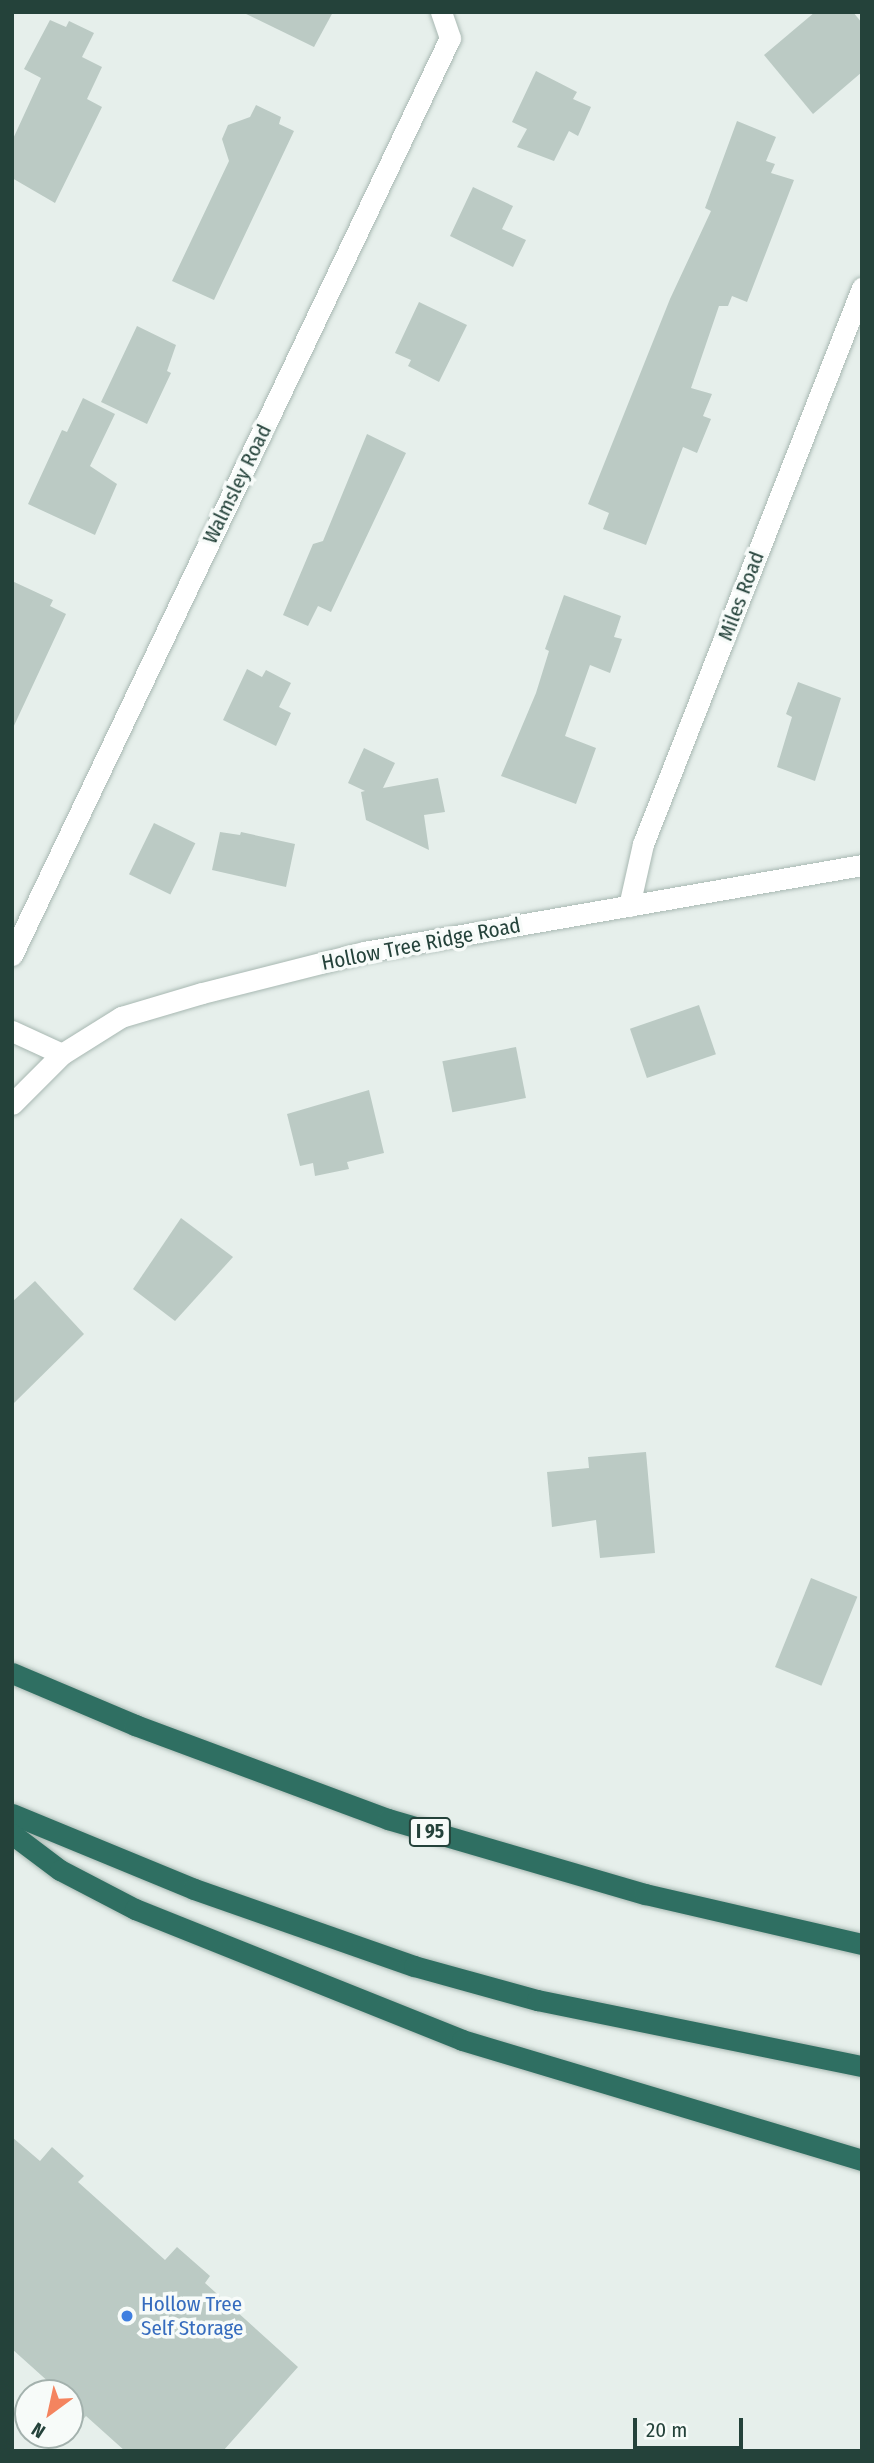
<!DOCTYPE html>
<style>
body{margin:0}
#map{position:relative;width:874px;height:2463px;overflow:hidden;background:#e6efeb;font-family:"Fira Sans Condensed",sans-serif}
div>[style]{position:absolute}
.building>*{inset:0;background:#bbcac4;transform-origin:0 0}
.roads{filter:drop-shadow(0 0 2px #a8b8b2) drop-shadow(0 0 2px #a8b8b2)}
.street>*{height:21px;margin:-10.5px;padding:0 10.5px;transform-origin:10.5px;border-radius:10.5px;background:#fff}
.secondary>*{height:21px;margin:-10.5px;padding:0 10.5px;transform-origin:10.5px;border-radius:10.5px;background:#fff}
.highway>*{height:21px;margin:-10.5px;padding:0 10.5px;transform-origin:10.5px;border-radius:10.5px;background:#2f6f62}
.dots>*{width:19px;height:19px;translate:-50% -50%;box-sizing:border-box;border:4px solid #f7fbf9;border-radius:50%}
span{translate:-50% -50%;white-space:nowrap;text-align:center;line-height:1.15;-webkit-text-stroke:7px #f7fbf9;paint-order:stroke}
.shield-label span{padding:2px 5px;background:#f7fbf9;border:2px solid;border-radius:5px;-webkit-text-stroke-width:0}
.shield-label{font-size:19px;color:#24423a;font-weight:700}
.street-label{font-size:21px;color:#24423a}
.shop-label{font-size:21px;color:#366cbe}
.left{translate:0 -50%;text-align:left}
.frame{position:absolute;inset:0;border:14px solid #24423a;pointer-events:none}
.north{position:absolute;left:14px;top:2379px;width:70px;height:70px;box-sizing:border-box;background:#f7fbf9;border:2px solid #a3b1ad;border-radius:50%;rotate:213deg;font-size:19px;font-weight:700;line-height:28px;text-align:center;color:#24423a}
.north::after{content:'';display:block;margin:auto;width:24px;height:32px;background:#f4845f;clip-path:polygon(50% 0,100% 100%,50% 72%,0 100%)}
.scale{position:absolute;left:633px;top:2418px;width:110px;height:32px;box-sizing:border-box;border:4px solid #24423a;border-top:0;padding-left:9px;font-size:21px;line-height:24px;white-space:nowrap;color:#24423a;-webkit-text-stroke:5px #f7fbf9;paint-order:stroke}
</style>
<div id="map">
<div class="building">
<i style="clip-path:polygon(242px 12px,333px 12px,314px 47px)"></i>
<i style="clip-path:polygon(815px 12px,853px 12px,862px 23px,862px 72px,813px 114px,764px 55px)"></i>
<i style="clip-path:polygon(50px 20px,66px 27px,69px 21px,94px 33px,82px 57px,102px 67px,87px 99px,102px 107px,55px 203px,12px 178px,12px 141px,41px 78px,24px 69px)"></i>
<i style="clip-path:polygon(536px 71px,577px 92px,573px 99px,591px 107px,578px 136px,569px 131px,554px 161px,517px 147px,527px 129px,512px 122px)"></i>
<i style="clip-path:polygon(256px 105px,281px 117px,279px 124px,294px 131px,214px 300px,172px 281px,229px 161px,222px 139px,228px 125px,250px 117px)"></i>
<i style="clip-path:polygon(737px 121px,776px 137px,766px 161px,775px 164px,771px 173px,794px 180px,747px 302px,732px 296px,728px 306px,719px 306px,691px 388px,712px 394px,703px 416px,711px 419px,697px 453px,683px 447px,646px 545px,603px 529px,609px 513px,588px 504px,670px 299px,711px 211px,705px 208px)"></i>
<i style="clip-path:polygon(473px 187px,513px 206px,502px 229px,526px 240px,513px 267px,450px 236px)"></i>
<i style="clip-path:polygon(419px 302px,467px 325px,439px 382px,408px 366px,411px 360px,395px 353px)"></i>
<i style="clip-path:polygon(137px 326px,176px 345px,167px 371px,171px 373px,147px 424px,101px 402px)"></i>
<i style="clip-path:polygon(83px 398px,115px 414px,90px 466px,117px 484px,95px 535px,28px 504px,62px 430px,67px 432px)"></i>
<i style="clip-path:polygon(367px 434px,406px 453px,331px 612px,318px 606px,308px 626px,283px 615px,313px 544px,323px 541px)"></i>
<i style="clip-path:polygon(12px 581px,53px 600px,50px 606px,66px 614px,12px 730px)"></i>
<i style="clip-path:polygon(564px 595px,621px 616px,614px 637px,622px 639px,610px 673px,590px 665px,565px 736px,596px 748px,576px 804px,501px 776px,536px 693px,549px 651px,545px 649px)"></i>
<i style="clip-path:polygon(247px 669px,262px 677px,266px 670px,291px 683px,279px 707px,291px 713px,276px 746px,223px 720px)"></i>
<i style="clip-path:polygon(798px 682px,841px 698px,815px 781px,777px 767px,792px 717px,786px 714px)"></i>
<i style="clip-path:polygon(364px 748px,395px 763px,383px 788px,438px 778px,445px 812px,424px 815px,429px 850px,366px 820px,361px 792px,365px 791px,348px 783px)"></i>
<i style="left:154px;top:823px;width:46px;height:57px;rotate:26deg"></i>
<i style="clip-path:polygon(220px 832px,240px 835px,241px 832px,295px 844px,286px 887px,212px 870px)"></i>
<i style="left:699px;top:1005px;width:52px;height:73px;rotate:71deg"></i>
<i style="left:516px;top:1047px;width:52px;height:75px;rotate:79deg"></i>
<i style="clip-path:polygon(369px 1090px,384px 1153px,347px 1162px,349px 1169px,315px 1176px,313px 1163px,300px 1166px,287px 1114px)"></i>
<i style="clip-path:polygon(181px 1218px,233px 1257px,175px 1321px,133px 1289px)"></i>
<i style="clip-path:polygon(35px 1281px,84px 1334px,12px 1405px,12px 1302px)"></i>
<i style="clip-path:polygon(646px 1452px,655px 1553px,600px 1558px,596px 1520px,552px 1527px,547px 1472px,589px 1468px,588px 1457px)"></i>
<i style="left:811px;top:1578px;width:50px;height:96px;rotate:22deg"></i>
<i style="clip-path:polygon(12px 2137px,40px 2161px,52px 2147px,84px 2176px,78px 2182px,165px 2260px,177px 2247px,210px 2276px,205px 2283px,298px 2367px,223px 2451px,125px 2451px,86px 2416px,70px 2434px,70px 2393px,61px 2393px,12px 2349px)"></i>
</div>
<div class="roads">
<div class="street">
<i style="left:629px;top:906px;width:64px;rotate:-77.3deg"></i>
<i style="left:643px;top:844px;width:598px;rotate:-68.5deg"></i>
<i style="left:12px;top:955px;width:1016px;rotate:-64.47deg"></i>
<i style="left:450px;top:38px;width:28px;rotate:-109deg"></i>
</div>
<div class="secondary">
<i style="left:12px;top:1031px;width:55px;rotate:24.7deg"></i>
<i style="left:12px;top:1104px;width:71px;rotate:-45deg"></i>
<i style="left:62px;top:1054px;width:70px;rotate:-32.1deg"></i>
<i style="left:121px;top:1017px;width:84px;rotate:-16.5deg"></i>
<i style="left:202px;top:993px;width:167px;rotate:-14.2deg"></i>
<i style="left:364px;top:952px;width:506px;rotate:-9.91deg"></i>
</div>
<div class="highway">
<i style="left:12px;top:1673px;width:134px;rotate:22.9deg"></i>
<i style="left:135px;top:1725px;width:270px;rotate:20.4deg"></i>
<i style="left:388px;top:1819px;width:268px;rotate:16.3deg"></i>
<i style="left:645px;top:1894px;width:223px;rotate:13deg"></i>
<i style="left:12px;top:1814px;width:197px;rotate:22.4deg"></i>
<i style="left:194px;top:1889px;width:233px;rotate:19.3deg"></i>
<i style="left:414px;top:1966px;width:128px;rotate:15.5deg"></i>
<i style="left:537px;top:2000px;width:332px;rotate:11.5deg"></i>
<i style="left:12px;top:1834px;width:60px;rotate:36.9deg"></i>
<i style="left:60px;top:1870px;width:85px;rotate:27.5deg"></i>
<i style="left:135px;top:1909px;width:352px;rotate:21.8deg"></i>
<i style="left:462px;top:2040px;width:418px;rotate:16.7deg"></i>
</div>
</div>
<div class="dots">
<i style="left:127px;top:2316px;background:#3f7fe0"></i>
</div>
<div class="shield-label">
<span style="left:430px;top:1832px">I 95</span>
</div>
<div class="street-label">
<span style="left:237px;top:484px;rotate:-64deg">Walmsley Road</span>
<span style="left:741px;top:596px;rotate:-69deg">Miles Road</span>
<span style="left:421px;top:944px;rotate:-11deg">Hollow Tree Ridge Road</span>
</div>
<div class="shop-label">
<span class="left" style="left:141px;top:2316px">Hollow Tree<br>Self Storage</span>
</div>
<div class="frame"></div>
<div class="north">N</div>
<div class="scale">20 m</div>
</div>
